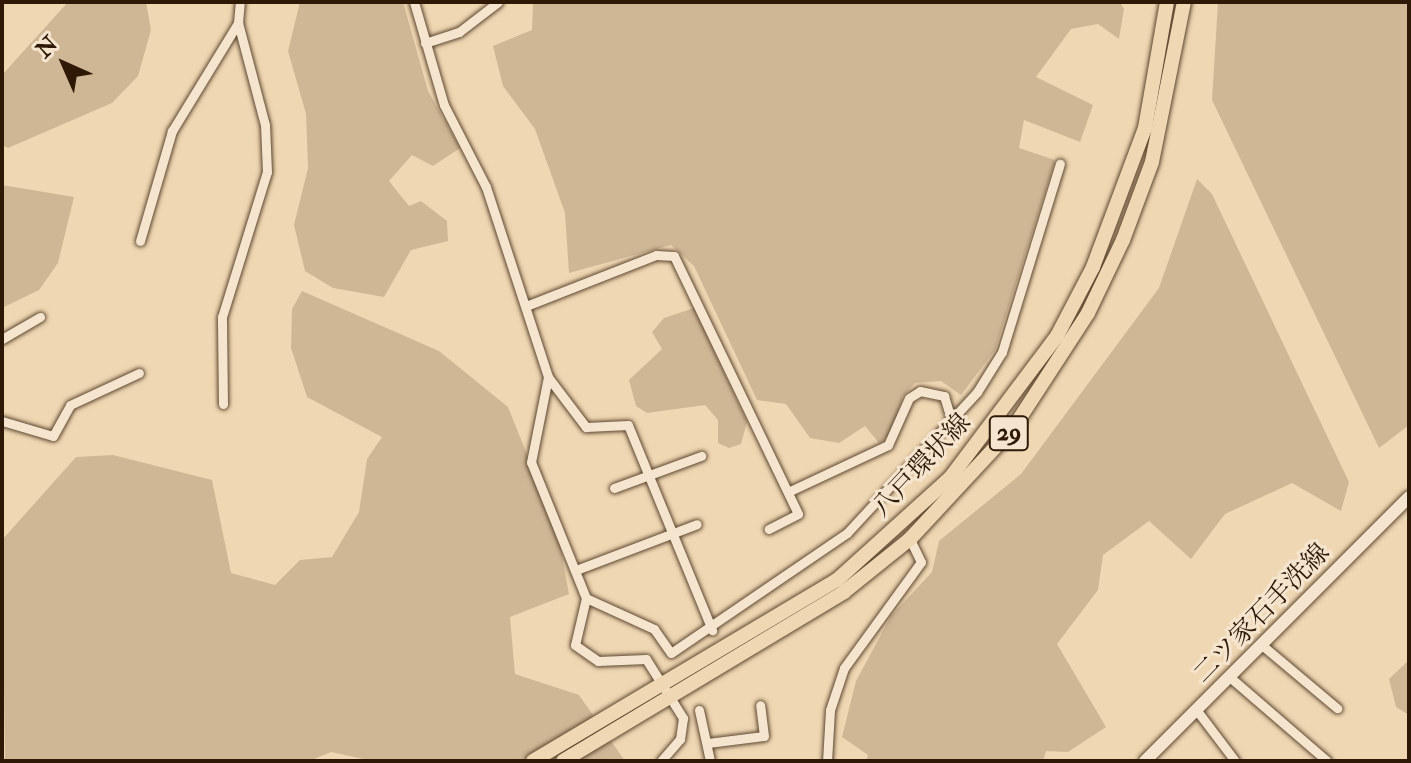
<!DOCTYPE html>
<meta charset="utf-8">
<style>
body{margin:0}
#map{position:relative;width:1411px;height:763px;overflow:hidden;background:#f0d7b3;font-family:"IM FELL Double Pica","Noto Serif JP",serif}
div>[style]{position:absolute}
.green>*{inset:0;background:#cfb796}
.roads{filter:drop-shadow(0 0 2px #5e4831) drop-shadow(0 0 2px #5e4831)}
.street>*{height:9px;margin:-4.5px;padding:0 4.5px;transform-origin:4.5px;border-radius:4.5px;background:#f5e5ce}
.secondary>*{height:12px;margin:-6px;padding:0 6px;transform-origin:6px;border-radius:6px;background:#f5e5ce}
.primary>*{height:14px;margin:-7px;padding:0 7px;transform-origin:7px;border-radius:7px;background:#f0d7b3}
span{translate:-50% -50%;white-space:nowrap;text-align:center;line-height:1.15;-webkit-text-stroke:6px #f5e5ce;paint-order:stroke}
.shield-label span{padding:2px 6px;background:#f5e5ce;border:2px solid;border-radius:6px;-webkit-text-stroke-width:0}
.shield-label{font-size:24px;color:#2d1906;font-weight:700}
.street-label{font-size:26px;color:#2d1906}
.frame{position:absolute;inset:0;border:4px solid #2d1906;pointer-events:none}
.north{position:absolute;left:24px;top:24px;width:80px;height:80px;-webkit-text-stroke:6px #f5e5ce;paint-order:stroke;rotate:315deg;font-size:22px;font-weight:700;line-height:32px;text-align:center;color:#2d1906}
.north::after{content:'';display:block;margin:auto;width:28px;height:36px;background:#2d1906;clip-path:polygon(50% 0,100% 100%,50% 72%,0 100%)}
</style>
<div id="map">
<div class="green">
<i style="clip-path:polygon(68px 2px,146px 2px,151px 30px,138px 76px,112px 103px,8px 148px,2px 145px,2px 75px)"></i>
<i style="clip-path:polygon(300px 2px,403px 2px,428px 91px,460px 148px,433px 166px,412px 155px,389px 181px,409px 206px,421px 201px,447px 221px,448px 241px,411px 250px,384px 297px,333px 288px,305px 271px,294px 225px,308px 168px,306px 114px,288px 51px)"></i>
<i style="clip-path:polygon(533px 2px,1120px 2px,1124px 9px,1119px 39px,1098px 24px,1071px 29px,1036px 77px,1093px 105px,1080px 142px,1024px 120px,1019px 148px,1055px 160px,995px 350px,961px 395px,941px 381px,915px 383px,903px 396px,890px 436px,879px 443px,865px 426px,839px 443px,810px 438px,786px 404px,757px 400px,694px 266px,671px 245px,569px 273px,565px 213px,535px 129px,503px 86px,493px 46px,532px 30px)"></i>
<i style="clip-path:polygon(1218px 2px,1409px 2px,1409px 425px,1379px 448px,1212px 100px)"></i>
<i style="clip-path:polygon(1197px 179px,1212px 194px,1349px 482px,1341px 511px,1292px 483px,1225px 514px,1191px 559px,1149px 521px,1103px 555px,1098px 590px,1057px 644px,1106px 727px,1068px 752px,1046px 751px,1043px 761px,866px 761px,868px 755px,842px 737px,856px 681px,891px 616px,932px 572px,939px 541px,1021px 474px,1159px 288px)"></i>
<i style="clip-path:polygon(2px 185px,74px 197px,58px 263px,39px 290px,2px 308px)"></i>
<i style="clip-path:polygon(302px 291px,439px 351px,508px 407px,557px 529px,569px 594px,510px 617px,515px 674px,579px 695px,625px 761px,373px 761px,331px 752px,309px 761px,5px 761px,2px 540px,76px 457px,113px 455px,212px 480px,231px 573px,275px 585px,300px 560px,332px 557px,359px 512px,367px 459px,382px 437px,307px 397px,291px 348px,292px 309px)"></i>
<i style="clip-path:polygon(694px 308px,747px 422px,741px 444px,729px 448px,718px 443px,718px 420px,705px 405px,647px 413px,636px 406px,629px 380px,662px 349px,652px 332px,664px 318px)"></i>
<i style="clip-path:polygon(1409px 660px,1409px 715px,1396px 707px,1389px 679px)"></i>
</div>
<div class="roads">
<div class="street">
<i style="left:414px;top:2px;width:107px;rotate:73.8deg"></i>
<i style="left:444px;top:105px;width:92px;rotate:62.9deg"></i>
<i style="left:486px;top:187px;width:200px;rotate:71.9deg"></i>
<i style="left:548px;top:377px;width:63px;rotate:52.8deg"></i>
<i style="left:586px;top:427px;width:42px;rotate:-2.7deg"></i>
<i style="left:628px;top:425px;width:222px;rotate:67.7deg"></i>
<i style="left:425px;top:43px;width:36px;rotate:-18deg"></i>
<i style="left:459px;top:32px;width:49px;rotate:-37.6deg"></i>
<i style="left:140px;top:241px;width:115px;rotate:-73.8deg"></i>
<i style="left:172px;top:131px;width:127px;rotate:-58.6deg"></i>
<i style="left:526px;top:306px;width:140px;rotate:-21.4deg"></i>
<i style="left:656px;top:255px;width:18px;rotate:3deg"></i>
<i style="left:674px;top:256px;width:286px;rotate:64.3deg"></i>
<i style="left:798px;top:514px;width:33px;rotate:153deg"></i>
<i style="left:2px;top:339px;width:44px;rotate:-30.1deg"></i>
<i style="left:548px;top:377px;width:87px;rotate:101.3deg"></i>
<i style="left:531px;top:462px;width:147px;rotate:68deg"></i>
<i style="left:586px;top:598px;width:48px;rotate:103.2deg"></i>
<i style="left:575px;top:645px;width:28px;rotate:35deg"></i>
<i style="left:598px;top:661px;width:48px;rotate:-2.4deg"></i>
<i style="left:646px;top:659px;width:70px;rotate:57.9deg"></i>
<i style="left:683px;top:718px;width:21px;rotate:98deg"></i>
<i style="left:680px;top:739px;width:29px;rotate:131deg"></i>
<i style="left:223px;top:404px;width:87px;rotate:-90.7deg"></i>
<i style="left:222px;top:317px;width:152px;rotate:-72.8deg"></i>
<i style="left:267px;top:172px;width:47px;rotate:-92.4deg"></i>
<i style="left:265px;top:125px;width:106px;rotate:-104.8deg"></i>
<i style="left:238px;top:23px;width:21px;rotate:-85deg"></i>
<i style="left:2px;top:421px;width:53px;rotate:16.4deg"></i>
<i style="left:53px;top:436px;width:35px;rotate:-61deg"></i>
<i style="left:70px;top:405px;width:76px;rotate:-24.9deg"></i>
<i style="left:614px;top:488px;width:93px;rotate:-20.2deg"></i>
<i style="left:790px;top:491px;width:108px;rotate:-25.1deg"></i>
<i style="left:888px;top:445px;width:51px;rotate:-65.9deg"></i>
<i style="left:909px;top:398px;width:13px;rotate:-32deg"></i>
<i style="left:920px;top:391px;width:25px;rotate:12deg"></i>
<i style="left:944px;top:396px;width:24px;rotate:73deg"></i>
<i style="left:576px;top:570px;width:129px;rotate:-20.8deg"></i>
<i style="left:586px;top:598px;width:75px;rotate:24.5deg"></i>
<i style="left:654px;top:629px;width:29px;rotate:55deg"></i>
<i style="left:671px;top:653px;width:213px;rotate:-34.3deg"></i>
<i style="left:847px;top:533px;width:192px;rotate:-47.3deg"></i>
<i style="left:977px;top:392px;width:47px;rotate:-58deg"></i>
<i style="left:1002px;top:352px;width:197px;rotate:-72.9deg"></i>
<i style="left:1263px;top:646px;width:97px;rotate:40deg"></i>
<i style="left:1232px;top:679px;width:125px;rotate:40.8deg"></i>
<i style="left:699px;top:710px;width:52px;rotate:77.8deg"></i>
<i style="left:1198px;top:712px;width:61px;rotate:52.9deg"></i>
<i style="left:708px;top:743px;width:56px;rotate:-7.1deg"></i>
<i style="left:764px;top:736px;width:31px;rotate:-97deg"></i>
<i style="left:827px;top:761px;width:51px;rotate:-86.6deg"></i>
<i style="left:830px;top:710px;width:44px;rotate:-71.6deg"></i>
<i style="left:844px;top:668px;width:131px;rotate:-54deg"></i>
<i style="left:921px;top:562px;width:25px;rotate:-116deg"></i>
</div>
<div class="secondary">
<i style="left:1145px;top:761px;width:373px;rotate:-45deg"></i>
</div>
<div class="primary">
<i style="left:533px;top:761px;width:354px;rotate:-30.8deg"></i>
<i style="left:837px;top:580px;width:152px;rotate:-42.1deg"></i>
<i style="left:950px;top:478px;width:178px;rotate:-53deg"></i>
<i style="left:1057px;top:336px;width:78px;rotate:-62.4deg"></i>
<i style="left:1093px;top:267px;width:148px;rotate:-69.5deg"></i>
<i style="left:1145px;top:128px;width:128px;rotate:-80.1deg"></i>
<i style="left:563px;top:761px;width:328px;rotate:-31deg"></i>
<i style="left:844px;top:592px;width:85px;rotate:-38.8deg"></i>
<i style="left:910px;top:539px;width:153px;rotate:-47.1deg"></i>
<i style="left:1014px;top:427px;width:136px;rotate:-57deg"></i>
<i style="left:1088px;top:313px;width:81px;rotate:-64.4deg"></i>
<i style="left:1123px;top:240px;width:83px;rotate:-69.6deg"></i>
<i style="left:1152px;top:162px;width:163px;rotate:-78.7deg"></i>
</div>
</div>
<div class="shield-label">
<span style="left:1009px;top:433px">29</span>
</div>
<div class="street-label">
<span style="left:922px;top:466px;rotate:-47deg">八戸環状線</span>
<span style="left:1262px;top:614px;rotate:-46deg">二ツ家石手洗線</span>
</div>
<div class="frame"></div>
<div class="north">N</div>
</div>
